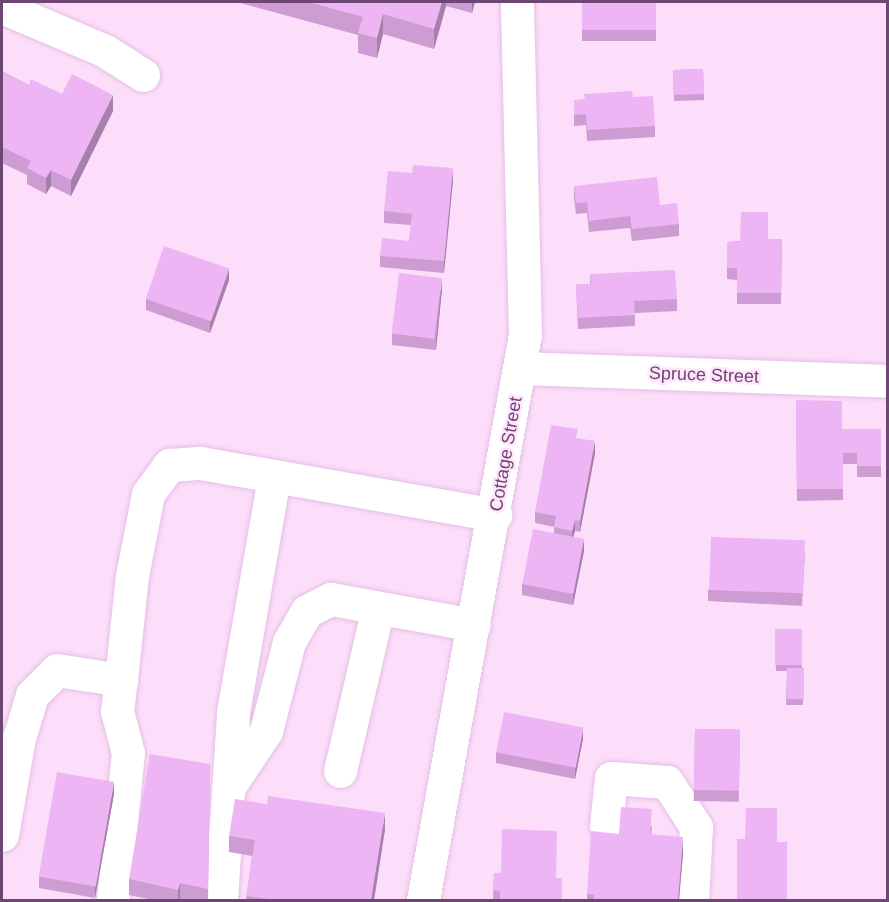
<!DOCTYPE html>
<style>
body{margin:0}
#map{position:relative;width:889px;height:902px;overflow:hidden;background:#fddefa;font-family:Arial,sans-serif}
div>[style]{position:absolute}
.roads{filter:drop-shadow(0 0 2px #e4bfe6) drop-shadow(0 0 2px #e4bfe6)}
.minor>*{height:33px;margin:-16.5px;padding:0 16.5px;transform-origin:16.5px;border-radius:16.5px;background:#fff}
.wall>*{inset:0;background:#cc9cd2;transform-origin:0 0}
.shaded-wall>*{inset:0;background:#a67fab}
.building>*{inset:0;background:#edb5f4;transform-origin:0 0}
span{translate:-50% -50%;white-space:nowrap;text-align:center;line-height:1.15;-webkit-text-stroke:5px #ffe6fc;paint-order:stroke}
.street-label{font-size:18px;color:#6d4674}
.frame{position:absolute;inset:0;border:3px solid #6d4674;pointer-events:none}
</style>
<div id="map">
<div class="roads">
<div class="minor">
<i style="left:2px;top:7px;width:112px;rotate:23.1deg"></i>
<i style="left:105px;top:51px;width:45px;rotate:32.3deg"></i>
<i style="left:521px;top:368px;width:367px;rotate:2deg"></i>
<i style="left:340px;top:771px;width:167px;rotate:-76.9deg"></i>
<i style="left:230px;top:785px;width:65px;rotate:-56.3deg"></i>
<i style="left:266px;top:731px;width:92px;rotate:-75.5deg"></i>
<i style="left:289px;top:642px;width:36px;rotate:-60deg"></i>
<i style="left:307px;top:611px;width:27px;rotate:-27deg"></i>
<i style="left:331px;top:599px;width:145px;rotate:10.3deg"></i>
<i style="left:606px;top:826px;width:48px;rotate:-84.1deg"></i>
<i style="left:611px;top:778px;width:56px;rotate:4.1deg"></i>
<i style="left:667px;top:782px;width:54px;rotate:57.2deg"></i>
<i style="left:696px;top:827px;width:73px;rotate:93.1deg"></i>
<i style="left:2px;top:835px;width:98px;rotate:-80.1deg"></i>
<i style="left:19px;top:738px;width:45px;rotate:-73.2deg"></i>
<i style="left:32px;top:695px;width:35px;rotate:-45deg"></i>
<i style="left:57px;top:670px;width:65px;rotate:8.9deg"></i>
<i style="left:121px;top:680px;width:105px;rotate:-84deg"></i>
<i style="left:132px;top:576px;width:84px;rotate:-79deg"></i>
<i style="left:148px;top:494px;width:36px;rotate:-54deg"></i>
<i style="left:169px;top:465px;width:32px;rotate:-4deg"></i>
<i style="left:201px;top:463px;width:299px;rotate:10deg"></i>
<i style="left:113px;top:900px;width:148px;rotate:-84.2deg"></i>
<i style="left:128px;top:753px;width:43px;rotate:-104.7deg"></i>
<i style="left:117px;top:711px;width:31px;rotate:-83deg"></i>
<i style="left:221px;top:900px;width:188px;rotate:-86.3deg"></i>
<i style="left:233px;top:712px;width:239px;rotate:-80.1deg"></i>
<i style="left:423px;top:900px;width:575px;rotate:-79.78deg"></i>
<i style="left:525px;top:334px;width:332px;rotate:-91.4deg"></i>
</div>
</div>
<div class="wall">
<i style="clip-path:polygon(237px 2px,475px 2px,472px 13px,446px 6px,434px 49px,383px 34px,377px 58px,358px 53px,358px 35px)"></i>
<i style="left:582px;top:2px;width:74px;height:39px"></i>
<i style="left:703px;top:69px;width:31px;height:30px;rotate:88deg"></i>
<i style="clip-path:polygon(2px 71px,29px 85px,62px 94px,113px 111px,71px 196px,51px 186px,46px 194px,27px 184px,27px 175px,2px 163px)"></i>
<i style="clip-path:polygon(633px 97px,655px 126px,655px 137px,587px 141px,586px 125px,574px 126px,574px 100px)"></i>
<i style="clip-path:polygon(412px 173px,453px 180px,444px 273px,380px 267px,380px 256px,409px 241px,411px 225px,384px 223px,384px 211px)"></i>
<i style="clip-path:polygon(574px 186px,660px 205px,679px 224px,679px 236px,632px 241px,630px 228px,589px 232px,587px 213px,576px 214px,574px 197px)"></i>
<i style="clip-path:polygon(768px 239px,782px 239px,781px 304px,737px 304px,737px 280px,727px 279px,727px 242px)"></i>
<i style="clip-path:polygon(590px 274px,677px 299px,677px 311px,635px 313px,635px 326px,578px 329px,576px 284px,590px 284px)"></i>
<i style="clip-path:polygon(229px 280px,210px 333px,146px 310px,146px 299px)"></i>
<i style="clip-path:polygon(442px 289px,436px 350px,392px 345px,392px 334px)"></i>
<i style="clip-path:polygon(796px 400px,842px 429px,881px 429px,881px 477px,857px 477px,857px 464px,843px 464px,843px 500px,797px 501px)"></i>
<i style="clip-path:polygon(578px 438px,595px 453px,580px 532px,575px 531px,573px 537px,584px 551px,573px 605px,522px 595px,522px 584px,554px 533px,554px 527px,535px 523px,535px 512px)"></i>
<i style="clip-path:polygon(805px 553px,802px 606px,708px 601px,708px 590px)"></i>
<i style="clip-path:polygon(802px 629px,802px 668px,804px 668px,803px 705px,786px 705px,787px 671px,776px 671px,775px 630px)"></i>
<i style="left:695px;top:729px;width:45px;height:72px;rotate:1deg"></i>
<i style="clip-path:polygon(583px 739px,575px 779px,496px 763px,496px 752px)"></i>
<i style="clip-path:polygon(210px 764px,208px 900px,187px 900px,180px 899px,179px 900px,153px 900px,129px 895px,129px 879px)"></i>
<i style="clip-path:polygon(114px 794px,95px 898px,39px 888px,39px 876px)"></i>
<i style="clip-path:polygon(267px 804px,385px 829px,374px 900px,246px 900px,252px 856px,229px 852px,229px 836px)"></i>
<i style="clip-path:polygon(652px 826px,651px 835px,683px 853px,679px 900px,587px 900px,587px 894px,619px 834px)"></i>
<i style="clip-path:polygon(494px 873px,556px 878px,562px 900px,493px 900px)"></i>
</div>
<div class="shaded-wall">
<i style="clip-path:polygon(442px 2px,446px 2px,446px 6px,434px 49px,434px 29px)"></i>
<i style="clip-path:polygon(472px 2px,475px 2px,472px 13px)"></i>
<i style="clip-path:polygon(383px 14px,383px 34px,377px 58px,377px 38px)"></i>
<i style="clip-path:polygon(113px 95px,113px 111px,71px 196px,71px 180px)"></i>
<i style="clip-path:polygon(453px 168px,453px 180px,444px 273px,444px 261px)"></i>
<i style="clip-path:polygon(51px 170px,51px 186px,46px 194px,46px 178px)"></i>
<i style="clip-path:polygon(229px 269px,229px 280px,210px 333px,210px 322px)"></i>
<i style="clip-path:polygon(442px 278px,442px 289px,436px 350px,436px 339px)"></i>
<i style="clip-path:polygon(595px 441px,595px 453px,580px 532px,580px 521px)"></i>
<i style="clip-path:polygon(575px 520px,575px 531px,572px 542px,572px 531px)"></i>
<i style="clip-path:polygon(584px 539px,584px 551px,573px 605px,573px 593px)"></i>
<i style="clip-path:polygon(583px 728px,583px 739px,575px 779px,575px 767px)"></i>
<i style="clip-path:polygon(114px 782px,114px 794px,95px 898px,95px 886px)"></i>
<i style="clip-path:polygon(385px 813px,385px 829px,374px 900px,371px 900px)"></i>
<i style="clip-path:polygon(683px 837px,683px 853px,679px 900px,678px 900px)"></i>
<i style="clip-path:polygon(180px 883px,180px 899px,179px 900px,178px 900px,178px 890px)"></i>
</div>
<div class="building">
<i style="clip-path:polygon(308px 2px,442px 2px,434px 29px,383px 14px,377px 38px,358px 33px,363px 17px)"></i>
<i style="left:582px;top:2px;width:74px;height:28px"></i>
<i style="left:703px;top:69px;width:25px;height:30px;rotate:88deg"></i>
<i style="clip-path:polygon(2px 71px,29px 85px,31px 79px,62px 94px,72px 74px,113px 95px,71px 180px,51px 170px,46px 178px,27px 168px,31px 161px,2px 147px)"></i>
<i style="clip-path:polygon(632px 91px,633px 97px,653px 96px,655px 126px,587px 130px,586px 114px,574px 115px,574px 100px,585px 100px,584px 94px)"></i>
<i style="clip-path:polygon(413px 165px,453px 168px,444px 261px,380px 256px,382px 238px,409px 241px,412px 214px,384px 211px,388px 171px,412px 173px)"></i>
<i style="clip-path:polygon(657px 177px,660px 205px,677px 203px,679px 224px,632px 229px,630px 216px,589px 221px,587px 202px,576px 203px,574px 186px)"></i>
<i style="clip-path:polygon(741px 212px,768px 212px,768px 239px,782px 239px,781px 293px,737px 293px,737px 268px,727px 268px,727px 242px,740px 242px)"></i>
<i style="left:164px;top:246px;width:69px;height:56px;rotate:19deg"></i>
<i style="clip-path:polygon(675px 270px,677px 299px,634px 301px,635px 315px,578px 318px,576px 284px,591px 284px,590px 274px)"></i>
<i style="left:399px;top:273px;width:43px;height:61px;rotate:7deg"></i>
<i style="clip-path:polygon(796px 400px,842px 401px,842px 429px,881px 429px,881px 466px,857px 466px,857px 453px,843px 453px,843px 489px,797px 489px)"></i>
<i style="clip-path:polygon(551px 425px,578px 429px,576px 438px,595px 441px,580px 521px,575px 520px,572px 531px,554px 527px,556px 516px,535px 512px)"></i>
<i style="left:533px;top:529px;width:52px;height:56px;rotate:11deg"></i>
<i style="left:711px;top:537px;width:94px;height:53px;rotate:2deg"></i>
<i style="left:802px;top:629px;width:36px;height:27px;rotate:90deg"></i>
<i style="left:787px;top:668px;width:17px;height:31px"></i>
<i style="left:504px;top:712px;width:81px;height:41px;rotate:11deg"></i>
<i style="left:695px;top:729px;width:45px;height:61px;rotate:1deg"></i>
<i style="clip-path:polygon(150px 754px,210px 764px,208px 889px,180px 883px,178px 890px,129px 879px)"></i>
<i style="left:57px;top:772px;width:58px;height:106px;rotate:10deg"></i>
<i style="clip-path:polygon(268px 796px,385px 813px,371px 900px,278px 900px,246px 896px,255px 840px,229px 836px,235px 799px,267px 804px)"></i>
<i style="clip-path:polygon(621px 807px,652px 809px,650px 834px,683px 837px,678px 900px,594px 900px,594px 895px,587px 894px,591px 831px,619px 834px)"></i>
<i style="clip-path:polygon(746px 808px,777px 808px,777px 842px,787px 842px,787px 900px,737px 900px,737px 839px,745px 839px)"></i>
<i style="clip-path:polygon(502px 829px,557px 831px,556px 878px,562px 878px,562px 900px,500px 900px,500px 891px,493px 890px,494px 873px,501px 873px)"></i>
</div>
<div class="street-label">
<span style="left:704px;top:375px;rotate:2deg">Spruce Street</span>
<span style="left:506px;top:454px;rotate:-80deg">Cottage Street</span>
</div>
<div class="frame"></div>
</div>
